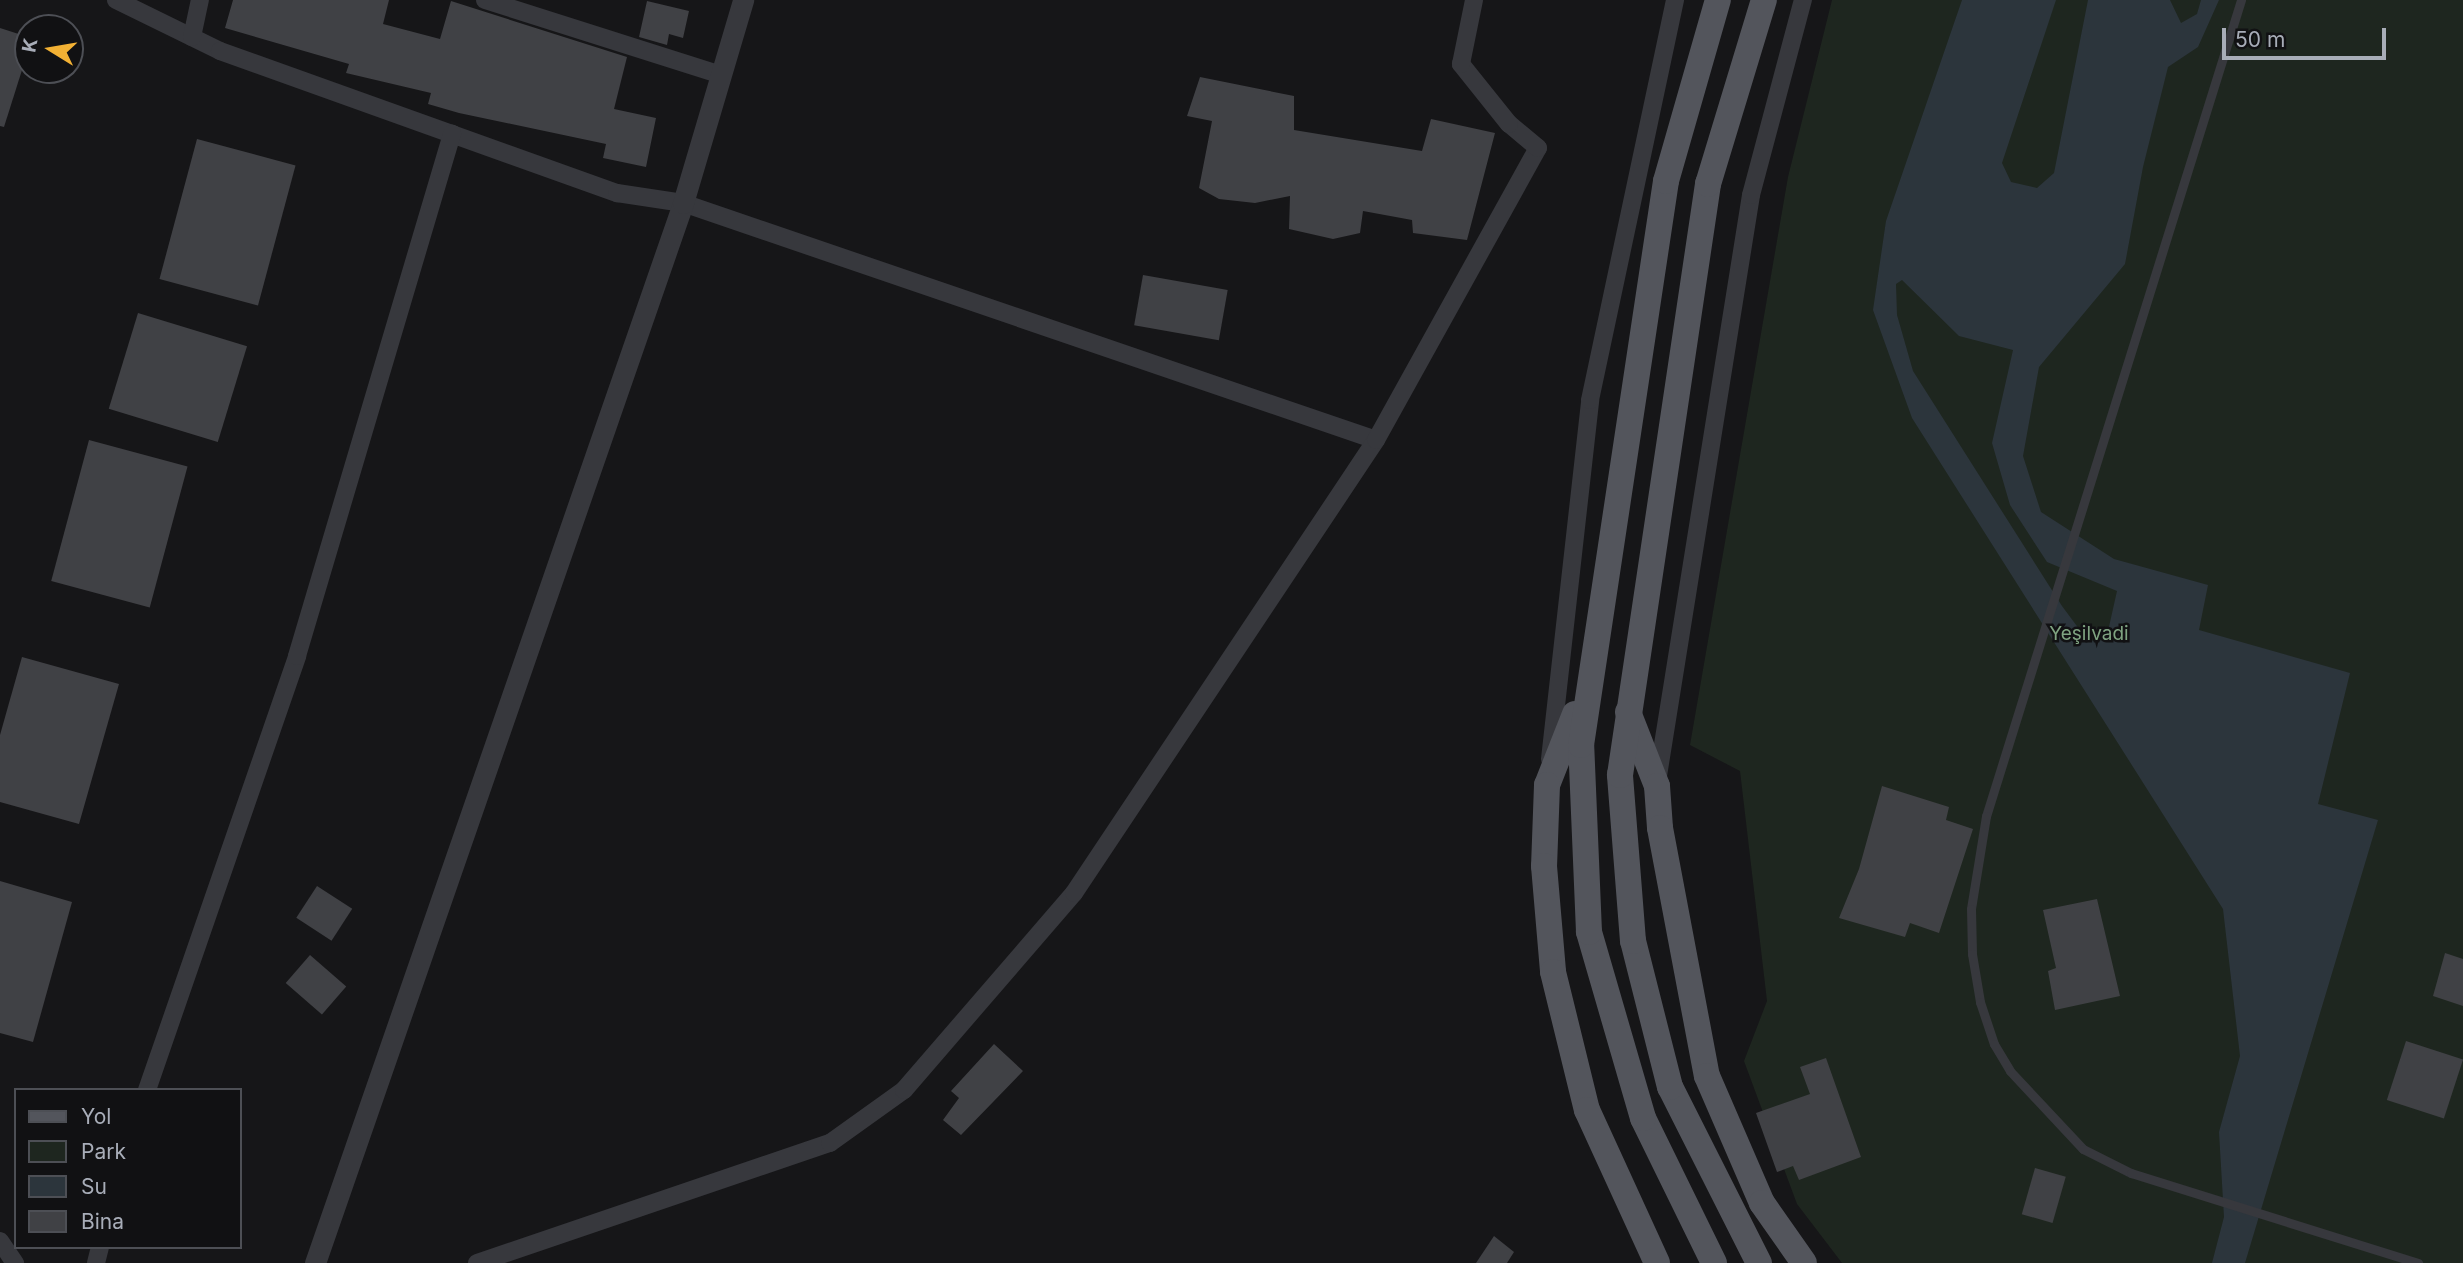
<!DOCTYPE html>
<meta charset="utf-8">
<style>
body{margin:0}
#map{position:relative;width:2463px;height:1263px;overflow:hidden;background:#161618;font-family:Inter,sans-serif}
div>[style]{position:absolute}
.green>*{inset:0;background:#1e261f}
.water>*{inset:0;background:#2c353c}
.building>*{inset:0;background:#404145;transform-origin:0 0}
.service>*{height:9px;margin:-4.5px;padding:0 4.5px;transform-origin:4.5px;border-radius:4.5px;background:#37383d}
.minor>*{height:18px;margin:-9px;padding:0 9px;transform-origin:9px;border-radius:9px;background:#37383d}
.tertiary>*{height:21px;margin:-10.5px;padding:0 10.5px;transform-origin:10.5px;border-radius:10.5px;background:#37383d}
.primary>*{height:26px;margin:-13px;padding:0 13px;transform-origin:13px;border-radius:13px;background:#53555c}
span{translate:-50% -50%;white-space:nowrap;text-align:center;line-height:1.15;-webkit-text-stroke:5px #111113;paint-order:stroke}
.park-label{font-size:19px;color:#7fa381}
.legend{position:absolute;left:14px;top:1088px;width:228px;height:161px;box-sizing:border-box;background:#111113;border:2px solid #4d4f55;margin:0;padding:9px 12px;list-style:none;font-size:21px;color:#a8adb8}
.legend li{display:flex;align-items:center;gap:14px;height:35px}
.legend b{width:35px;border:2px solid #4d4f55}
.north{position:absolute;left:14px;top:14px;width:70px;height:70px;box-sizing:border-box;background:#111113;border:2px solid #4d4f55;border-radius:50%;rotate:281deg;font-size:19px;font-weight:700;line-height:28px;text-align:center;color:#a8adb8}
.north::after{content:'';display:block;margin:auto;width:24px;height:32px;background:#f2b134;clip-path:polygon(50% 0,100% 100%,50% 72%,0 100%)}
.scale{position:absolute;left:2222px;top:28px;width:164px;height:32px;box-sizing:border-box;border:4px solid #a8adb8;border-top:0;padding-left:9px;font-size:21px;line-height:24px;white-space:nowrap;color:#a8adb8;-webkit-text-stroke:5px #111113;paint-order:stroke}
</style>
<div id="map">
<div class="green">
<i style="clip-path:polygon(1832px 0,2463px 0,2463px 1263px,1842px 1263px,1797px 1204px,1744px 1061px,1767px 1001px,1740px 771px,1690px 745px,1788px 177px)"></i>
</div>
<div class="water">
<i style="clip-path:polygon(evenodd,1962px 0,2056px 0,2002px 163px,2011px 182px,2037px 188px,2054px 173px,2088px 0,2170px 0,2181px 23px,2197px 14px,2201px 0,2219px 0,2198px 47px,2168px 67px,2143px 167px,2125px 264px,2039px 367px,2023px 456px,2041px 512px,2114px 559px,2208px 585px,2199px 630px,2350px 673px,2318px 804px,2378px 820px,2245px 1263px,2212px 1263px,2224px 1217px,2219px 1132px,2240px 1056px,2223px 909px,1912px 418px,1873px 310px,1886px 221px,1962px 0,1902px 280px,1959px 336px,2013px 350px,1992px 443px,2010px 505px,2047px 562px,2117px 591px,2106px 640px,2088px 641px,2062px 606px,1913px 371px,1897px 315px,1896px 284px,1902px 280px)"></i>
</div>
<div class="building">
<i style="clip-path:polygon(233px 0,389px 0,383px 24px,440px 39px,451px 1px,627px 57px,614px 109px,656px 118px,646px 167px,603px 158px,606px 144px,459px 113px,428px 104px,431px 93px,346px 73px,349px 64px,225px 28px)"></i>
<i style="clip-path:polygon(647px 1px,689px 11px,683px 38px,669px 34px,667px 45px,639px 37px)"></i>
<i style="clip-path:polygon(0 28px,28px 37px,28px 51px,4px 127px,0 126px)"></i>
<i style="clip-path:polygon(1200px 77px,1294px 96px,1294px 130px,1422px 151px,1431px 119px,1495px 133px,1467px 240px,1413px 233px,1412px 220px,1363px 211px,1360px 233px,1333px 239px,1289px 229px,1290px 196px,1255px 203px,1219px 199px,1199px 188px,1212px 121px,1187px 116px)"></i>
<i style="left:197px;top:139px;width:102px;height:145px;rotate:15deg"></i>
<i style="left:1143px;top:275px;width:86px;height:51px;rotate:10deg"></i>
<i style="left:138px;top:313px;width:114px;height:100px;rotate:17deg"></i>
<i style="left:89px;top:440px;width:102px;height:146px;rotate:15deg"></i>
<i style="clip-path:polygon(22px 657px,119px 684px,79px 824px,0 802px,0 735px)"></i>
<i style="clip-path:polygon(1882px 786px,1949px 807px,1946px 820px,1973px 829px,1939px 933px,1910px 923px,1905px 937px,1839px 918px,1859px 869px)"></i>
<i style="clip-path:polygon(0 881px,72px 902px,33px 1042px,0 1033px)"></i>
<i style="left:317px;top:886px;width:42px;height:38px;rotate:33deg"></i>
<i style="clip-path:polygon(2097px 899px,2120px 996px,2055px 1010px,2048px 971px,2056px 968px,2043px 910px)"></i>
<i style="clip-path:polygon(2445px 953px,2463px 959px,2463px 1006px,2433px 996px)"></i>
<i style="left:310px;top:955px;width:48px;height:37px;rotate:41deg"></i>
<i style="left:2406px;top:1041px;width:60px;height:62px;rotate:18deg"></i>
<i style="clip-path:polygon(994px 1044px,1023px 1071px,961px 1135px,943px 1120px,959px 1098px,951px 1091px)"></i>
<i style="clip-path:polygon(1826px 1058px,1861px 1157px,1799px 1180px,1793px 1166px,1777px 1172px,1756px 1113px,1810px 1094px,1800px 1067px)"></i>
<i style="left:2035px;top:1168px;width:32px;height:48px;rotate:16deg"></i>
<i style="clip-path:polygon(1494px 1236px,1514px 1252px,1507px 1263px,1476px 1263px)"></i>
</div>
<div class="service">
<i style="left:2241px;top:0;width:855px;rotate:107.35deg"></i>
<i style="left:1986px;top:816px;width:94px;rotate:99.2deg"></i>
<i style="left:1971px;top:909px;width:45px;rotate:88.7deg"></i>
<i style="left:1972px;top:954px;width:49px;rotate:80.5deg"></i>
<i style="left:1980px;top:1002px;width:44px;rotate:71.6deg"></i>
<i style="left:1994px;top:1044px;width:31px;rotate:59deg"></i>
<i style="left:2010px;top:1071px;width:107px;rotate:46.9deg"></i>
<i style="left:2083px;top:1149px;width:54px;rotate:26.6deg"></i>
<i style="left:2131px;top:1173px;width:301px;rotate:17.4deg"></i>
</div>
<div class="minor">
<i style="left:116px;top:0;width:116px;rotate:26.1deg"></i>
<i style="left:220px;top:51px;width:422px;rotate:19.7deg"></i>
<i style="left:617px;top:193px;width:67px;rotate:8.6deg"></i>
<i style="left:683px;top:203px;width:732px;rotate:18.88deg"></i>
<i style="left:485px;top:0;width:248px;rotate:17.6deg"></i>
<i style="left:192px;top:37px;width:38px;rotate:-78deg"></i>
<i style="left:1550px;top:759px;width:361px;rotate:-83.6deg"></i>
<i style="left:1590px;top:400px;width:409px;rotate:-78deg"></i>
<i style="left:1657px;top:782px;width:594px;rotate:-80.9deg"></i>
<i style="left:1751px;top:195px;width:202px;rotate:-75.1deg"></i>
<i style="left:147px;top:1090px;width:459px;rotate:-70.9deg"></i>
<i style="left:297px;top:656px;width:545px;rotate:-73.46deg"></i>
<i style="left:0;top:1241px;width:27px;rotate:56deg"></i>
<i style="left:96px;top:1263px;width:16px;rotate:-76deg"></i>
<i style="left:477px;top:1263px;width:373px;rotate:-18.8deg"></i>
<i style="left:830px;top:1143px;width:91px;rotate:-35.6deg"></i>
<i style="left:904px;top:1090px;width:260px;rotate:-49.2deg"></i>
<i style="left:1074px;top:893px;width:544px;rotate:-56.31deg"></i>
<i style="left:1376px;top:440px;width:334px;rotate:-61deg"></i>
<i style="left:1538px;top:148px;width:38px;rotate:-140deg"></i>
<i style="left:1509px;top:124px;width:77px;rotate:-128.7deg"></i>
<i style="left:1461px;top:64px;width:65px;rotate:-78.5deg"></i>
</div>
<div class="tertiary">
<i style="left:315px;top:1263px;width:1122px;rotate:-70.85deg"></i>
<i style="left:683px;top:203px;width:212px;rotate:-73.5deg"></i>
</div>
<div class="primary">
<i style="left:1628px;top:712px;width:79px;rotate:68.6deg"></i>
<i style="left:1657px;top:786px;width:42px;rotate:85.9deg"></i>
<i style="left:1660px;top:828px;width:252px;rotate:79.3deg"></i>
<i style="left:1707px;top:1076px;width:138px;rotate:66.6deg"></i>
<i style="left:1762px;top:1203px;width:73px;rotate:55deg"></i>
<i style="left:1575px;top:714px;width:76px;rotate:111.5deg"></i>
<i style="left:1547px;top:785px;width:81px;rotate:92.1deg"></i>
<i style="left:1544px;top:866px;width:106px;rotate:85.1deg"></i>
<i style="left:1553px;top:972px;width:142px;rotate:76.2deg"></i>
<i style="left:1587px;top:1110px;width:168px;rotate:65.4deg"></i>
<i style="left:1714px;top:1263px;width:161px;rotate:-116.1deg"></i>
<i style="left:1643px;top:1118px;width:194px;rotate:-106.2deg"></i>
<i style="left:1589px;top:932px;width:187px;rotate:-92.4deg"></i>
<i style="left:1581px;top:745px;width:570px;rotate:-81.43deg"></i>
<i style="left:1666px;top:181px;width:188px;rotate:-74deg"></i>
<i style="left:1759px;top:1263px;width:197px;rotate:-116.8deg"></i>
<i style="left:1670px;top:1087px;width:151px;rotate:-104.2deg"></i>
<i style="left:1633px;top:941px;width:167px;rotate:-94.5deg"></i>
<i style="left:1620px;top:775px;width:598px;rotate:-81.53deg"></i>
<i style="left:1708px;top:184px;width:192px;rotate:-73.1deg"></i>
</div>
<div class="park-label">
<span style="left:2089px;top:634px">Yeşilvadi</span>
</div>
<ul class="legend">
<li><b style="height:9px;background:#53555c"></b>Yol</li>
<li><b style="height:19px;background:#1e261f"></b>Park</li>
<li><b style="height:19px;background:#2c353c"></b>Su</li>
<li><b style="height:19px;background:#404145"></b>Bina</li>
</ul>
<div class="north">K</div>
<div class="scale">50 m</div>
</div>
